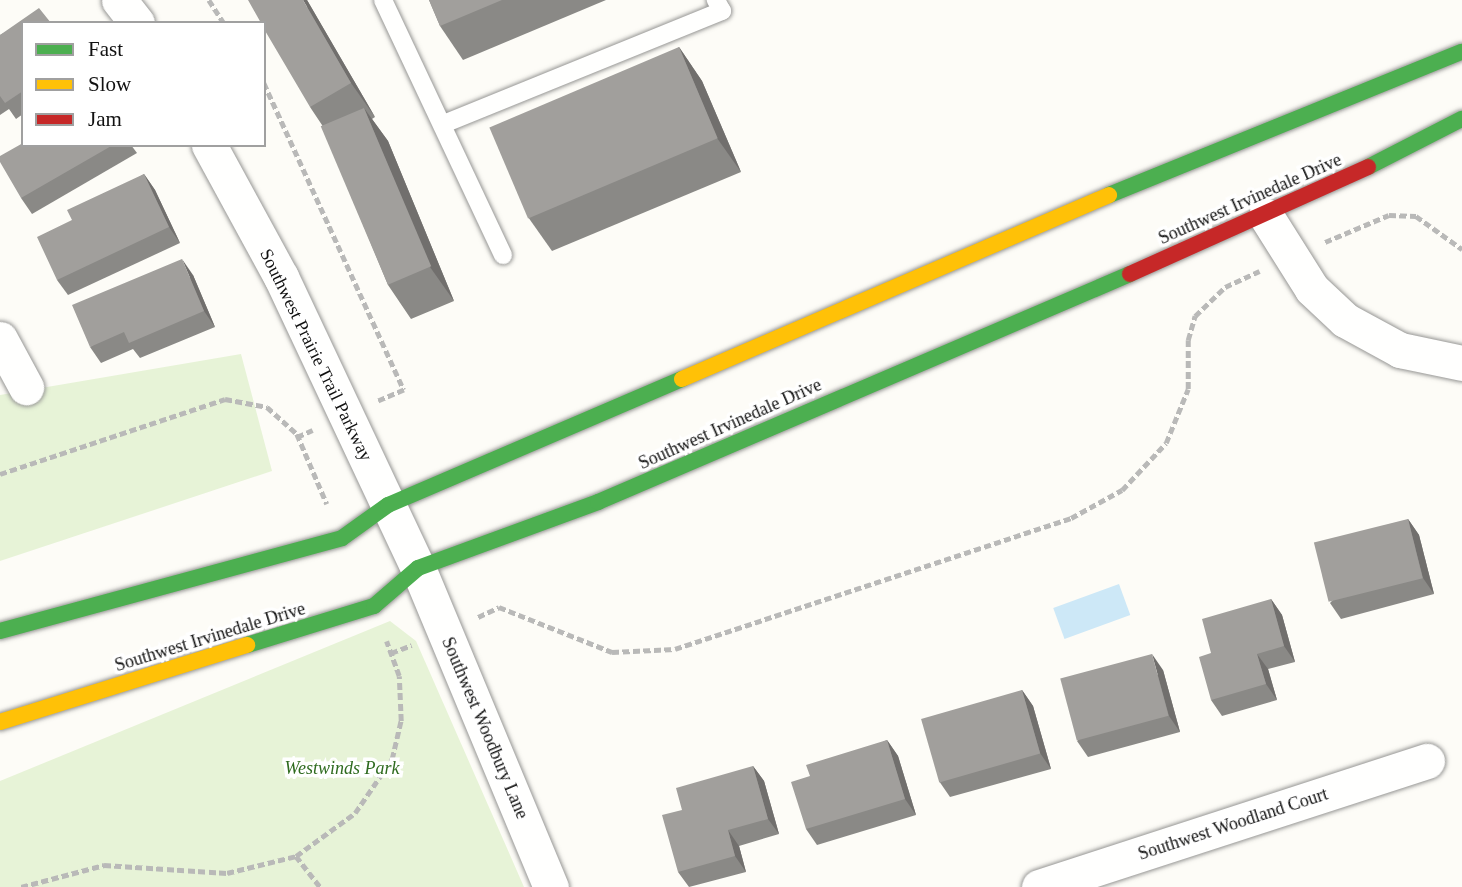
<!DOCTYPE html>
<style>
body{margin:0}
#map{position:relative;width:1462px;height:887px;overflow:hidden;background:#fdfcf7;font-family:Georgia,serif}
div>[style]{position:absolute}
.green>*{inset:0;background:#e7f3d7}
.water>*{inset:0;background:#cde8f7;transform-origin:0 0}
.path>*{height:4.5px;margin-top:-2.25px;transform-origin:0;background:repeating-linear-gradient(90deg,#b9b9b8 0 7px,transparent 0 10.5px)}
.roads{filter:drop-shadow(0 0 2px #979795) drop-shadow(0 0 2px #979795)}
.lane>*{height:18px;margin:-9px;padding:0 9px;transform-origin:9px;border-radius:9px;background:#fffffe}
.street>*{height:35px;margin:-17.5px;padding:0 17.5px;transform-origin:17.5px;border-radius:17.5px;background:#fffffe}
.fast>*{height:16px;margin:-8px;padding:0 8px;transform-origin:8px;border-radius:8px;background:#4caf50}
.slow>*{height:16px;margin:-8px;padding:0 8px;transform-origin:8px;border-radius:8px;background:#ffc107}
.jam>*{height:16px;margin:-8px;padding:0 8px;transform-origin:8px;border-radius:8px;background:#c62828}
.wall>*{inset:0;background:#8a8986}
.shaded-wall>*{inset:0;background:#716f6d}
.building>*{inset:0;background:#a19f9c;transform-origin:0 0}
span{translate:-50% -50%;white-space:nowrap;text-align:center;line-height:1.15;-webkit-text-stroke:7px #fff;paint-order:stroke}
.street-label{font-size:18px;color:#111}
.park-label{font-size:18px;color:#2f6b1f;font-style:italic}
.legend{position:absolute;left:21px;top:21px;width:245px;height:126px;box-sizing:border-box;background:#fff;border:2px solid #a0a0a0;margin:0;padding:9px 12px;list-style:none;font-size:21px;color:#111}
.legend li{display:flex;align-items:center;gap:14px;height:35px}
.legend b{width:35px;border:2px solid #a0a0a0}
</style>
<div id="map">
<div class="green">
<i style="clip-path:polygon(241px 354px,272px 471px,0 561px,0 395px)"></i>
<i style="clip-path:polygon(390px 621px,416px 641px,524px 887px,0 887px,0 781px)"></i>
</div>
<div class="water">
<i style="left:1119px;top:584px;width:33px;height:70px;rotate:70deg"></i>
</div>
<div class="path">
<i style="left:209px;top:0;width:27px;rotate:57deg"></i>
<i style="left:264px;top:83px;width:337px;rotate:65.5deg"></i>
<i style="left:404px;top:390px;width:28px;rotate:157deg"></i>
<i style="left:1325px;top:242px;width:69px;rotate:-22.9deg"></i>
<i style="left:1389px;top:215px;width:27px;rotate:2deg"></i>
<i style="left:1416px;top:216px;width:57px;rotate:35.7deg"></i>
<i style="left:297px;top:437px;width:17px;rotate:-24deg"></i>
<i style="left:0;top:474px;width:237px;rotate:-18.4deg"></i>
<i style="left:225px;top:399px;width:43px;rotate:10.8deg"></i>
<i style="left:267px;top:407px;width:40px;rotate:42deg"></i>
<i style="left:297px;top:434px;width:76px;rotate:66.8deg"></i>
<i style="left:478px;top:617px;width:23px;rotate:-25deg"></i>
<i style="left:499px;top:607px;width:122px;rotate:21.7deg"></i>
<i style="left:612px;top:652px;width:63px;rotate:-2.7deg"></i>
<i style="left:675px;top:649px;width:417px;rotate:-18.3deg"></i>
<i style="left:1071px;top:518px;width:58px;rotate:-28.8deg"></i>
<i style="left:1122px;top:490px;width:64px;rotate:-46.9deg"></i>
<i style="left:1166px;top:443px;width:58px;rotate:-67.8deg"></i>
<i style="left:1188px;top:389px;width:49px;rotate:-90deg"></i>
<i style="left:1188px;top:340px;width:25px;rotate:-74deg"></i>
<i style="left:1195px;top:316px;width:42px;rotate:-44deg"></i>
<i style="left:1225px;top:287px;width:38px;rotate:-25deg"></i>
<i style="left:391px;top:653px;width:22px;rotate:-21deg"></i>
<i style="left:296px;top:856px;width:39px;rotate:52deg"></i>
<i style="left:21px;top:887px;width:86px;rotate:-14.8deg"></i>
<i style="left:104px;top:865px;width:123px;rotate:3.7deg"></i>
<i style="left:227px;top:873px;width:71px;rotate:-13.8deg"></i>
<i style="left:296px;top:856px;width:73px;rotate:-36.1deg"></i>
<i style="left:355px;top:813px;width:65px;rotate:-55.6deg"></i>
<i style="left:392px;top:759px;width:39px;rotate:-77deg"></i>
<i style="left:401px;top:721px;width:45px;rotate:-92.5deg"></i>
<i style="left:399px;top:676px;width:37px;rotate:-110deg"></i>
</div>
<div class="roads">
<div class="lane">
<i style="left:383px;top:0;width:282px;rotate:64.8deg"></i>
<i style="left:446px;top:123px;width:298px;rotate:-22.1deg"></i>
<i style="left:722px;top:11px;width:13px;rotate:-119deg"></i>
</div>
<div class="street">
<i style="left:119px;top:0;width:29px;rotate:52deg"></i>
<i style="left:209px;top:145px;width:150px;rotate:61.4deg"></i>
<i style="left:281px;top:277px;width:322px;rotate:64.8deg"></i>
<i style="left:418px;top:568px;width:346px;rotate:67.4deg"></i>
<i style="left:1266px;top:216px;width:86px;rotate:57.8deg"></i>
<i style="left:1312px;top:289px;width:45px;rotate:43.2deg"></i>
<i style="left:1345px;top:320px;width:63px;rotate:28.6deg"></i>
<i style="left:1400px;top:350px;width:63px;rotate:11.8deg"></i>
<i style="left:0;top:339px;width:55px;rotate:61.6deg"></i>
<i style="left:1039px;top:887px;width:408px;rotate:-18deg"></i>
</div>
<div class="fast">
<i style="left:1368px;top:167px;width:106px;rotate:-27.1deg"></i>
<i style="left:1109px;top:195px;width:381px;rotate:-22.1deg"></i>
<i style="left:0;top:631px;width:354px;rotate:-15.2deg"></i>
<i style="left:342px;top:538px;width:57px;rotate:-35.7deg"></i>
<i style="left:388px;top:505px;width:320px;rotate:-23.2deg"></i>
<i style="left:247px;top:645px;width:133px;rotate:-17.1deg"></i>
<i style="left:374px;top:606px;width:58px;rotate:-40.8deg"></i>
<i style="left:418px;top:568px;width:192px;rotate:-20.1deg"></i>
<i style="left:598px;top:502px;width:579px;rotate:-23.2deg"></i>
</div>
<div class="slow">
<i style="left:682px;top:379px;width:465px;rotate:-23.3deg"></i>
<i style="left:0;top:722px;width:259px;rotate:-17.3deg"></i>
</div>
<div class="jam">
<i style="left:1130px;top:274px;width:261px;rotate:-24.2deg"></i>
</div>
</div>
<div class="wall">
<i style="clip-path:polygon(307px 0,375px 117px,372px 119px,388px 141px,454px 301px,411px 319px,388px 285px,322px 125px,310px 107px)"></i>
<i style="clip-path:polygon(429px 0,606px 0,463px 60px,440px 26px)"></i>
<i style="clip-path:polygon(23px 23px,23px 114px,16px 119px,9px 109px,0 115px,0 35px)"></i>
<i style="clip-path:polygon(679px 47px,702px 81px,741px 172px,552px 251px,528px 217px)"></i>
<i style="clip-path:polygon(23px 145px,131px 145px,137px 153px,32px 214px,21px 198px)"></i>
<i style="clip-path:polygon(144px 174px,155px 190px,180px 243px,68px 295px,57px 280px,72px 220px)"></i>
<i style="clip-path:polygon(193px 275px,215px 327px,140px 358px,133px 349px,101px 363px,90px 347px)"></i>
<i style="clip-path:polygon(1408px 519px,1419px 535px,1434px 594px,1341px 619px,1330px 603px)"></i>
<i style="clip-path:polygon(1271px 599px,1282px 615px,1295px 662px,1268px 669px,1277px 700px,1222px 716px,1211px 700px)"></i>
<i style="clip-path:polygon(1163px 670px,1180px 732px,1088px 757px,1077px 741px)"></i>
<i style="clip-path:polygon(1022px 690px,1033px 706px,1051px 769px,950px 797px,939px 781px)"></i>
<i style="clip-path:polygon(887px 740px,898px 756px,916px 815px,817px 845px,806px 829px,810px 776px)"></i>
<i style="clip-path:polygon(753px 766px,764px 781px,779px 834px,739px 846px,746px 872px,689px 887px,678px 872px)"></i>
</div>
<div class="shaded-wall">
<i style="clip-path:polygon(303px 0,307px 0,375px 117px,351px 83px)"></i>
<i style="clip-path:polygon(679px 47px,702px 81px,741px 172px,717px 138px)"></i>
<i style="clip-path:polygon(364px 108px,388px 141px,454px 301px,430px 267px)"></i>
<i style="clip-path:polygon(144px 174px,155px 190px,180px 243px,169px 227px)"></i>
<i style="clip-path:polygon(182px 259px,193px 275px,215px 327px,204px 311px)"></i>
<i style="clip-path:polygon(1408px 519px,1419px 535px,1434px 594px,1423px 578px)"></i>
<i style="clip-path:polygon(1271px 599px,1282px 615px,1295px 662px,1284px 646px)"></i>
<i style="clip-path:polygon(1152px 654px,1163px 670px,1180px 732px,1169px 716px)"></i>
<i style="clip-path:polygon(1257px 654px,1268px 669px,1277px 700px,1266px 684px)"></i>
<i style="clip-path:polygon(1022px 690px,1033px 706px,1051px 769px,1040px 753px)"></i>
<i style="clip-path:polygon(887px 740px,898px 756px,916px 815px,905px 799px)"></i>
<i style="clip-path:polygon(753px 766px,764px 781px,779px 834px,768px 819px)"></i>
<i style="clip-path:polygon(728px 830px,739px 846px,746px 872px,735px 856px)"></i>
</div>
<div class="building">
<i style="clip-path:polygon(248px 0,303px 0,351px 83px,310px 107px,264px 29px,264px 23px,261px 23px)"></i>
<i style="clip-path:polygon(429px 0,502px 0,440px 26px)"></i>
<i style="clip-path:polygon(39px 8px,51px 23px,23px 23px,23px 91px,5px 103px,0 96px,0 35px)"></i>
<i style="left:679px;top:47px;width:99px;height:206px;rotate:67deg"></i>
<i style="left:364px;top:108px;width:172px;height:47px;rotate:67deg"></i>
<i style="clip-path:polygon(23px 143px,23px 145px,113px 145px,21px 198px,0 162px,0 156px)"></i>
<i style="clip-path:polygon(144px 174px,169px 227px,57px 280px,37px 237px,72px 220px,67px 210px)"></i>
<i style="clip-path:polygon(182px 259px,204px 311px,129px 343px,124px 332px,90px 347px,72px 305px)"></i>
<i style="left:1408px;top:519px;width:61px;height:97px;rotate:76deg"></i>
<i style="clip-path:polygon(1271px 599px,1284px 646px,1257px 654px,1266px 684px,1211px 700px,1199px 657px,1211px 653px,1202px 619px)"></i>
<i style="left:1152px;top:654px;width:64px;height:95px;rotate:75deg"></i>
<i style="left:1022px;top:690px;width:66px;height:105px;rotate:74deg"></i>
<i style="clip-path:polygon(887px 740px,905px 799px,806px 829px,791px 782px,810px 776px,806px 765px)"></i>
<i style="clip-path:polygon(753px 766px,768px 819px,728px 830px,735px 856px,678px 872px,662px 815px,682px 810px,676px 788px)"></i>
</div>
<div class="street-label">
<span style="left:1250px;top:199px;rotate:-24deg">Southwest Irvinedale Drive</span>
<span style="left:316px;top:355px;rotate:64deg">Southwest Prairie Trail Parkway</span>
<span style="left:730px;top:424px;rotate:-24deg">Southwest Irvinedale Drive</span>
<span style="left:210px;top:637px;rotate:-17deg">Southwest Irvinedale Drive</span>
<span style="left:485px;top:728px;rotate:67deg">Southwest Woodbury Lane</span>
<span style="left:1233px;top:824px;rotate:-18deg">Southwest Woodland Court</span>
</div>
<div class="park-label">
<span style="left:342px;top:768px">Westwinds Park</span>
</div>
<ul class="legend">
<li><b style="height:9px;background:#4caf50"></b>Fast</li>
<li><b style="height:9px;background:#ffc107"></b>Slow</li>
<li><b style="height:9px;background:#c62828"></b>Jam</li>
</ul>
</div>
